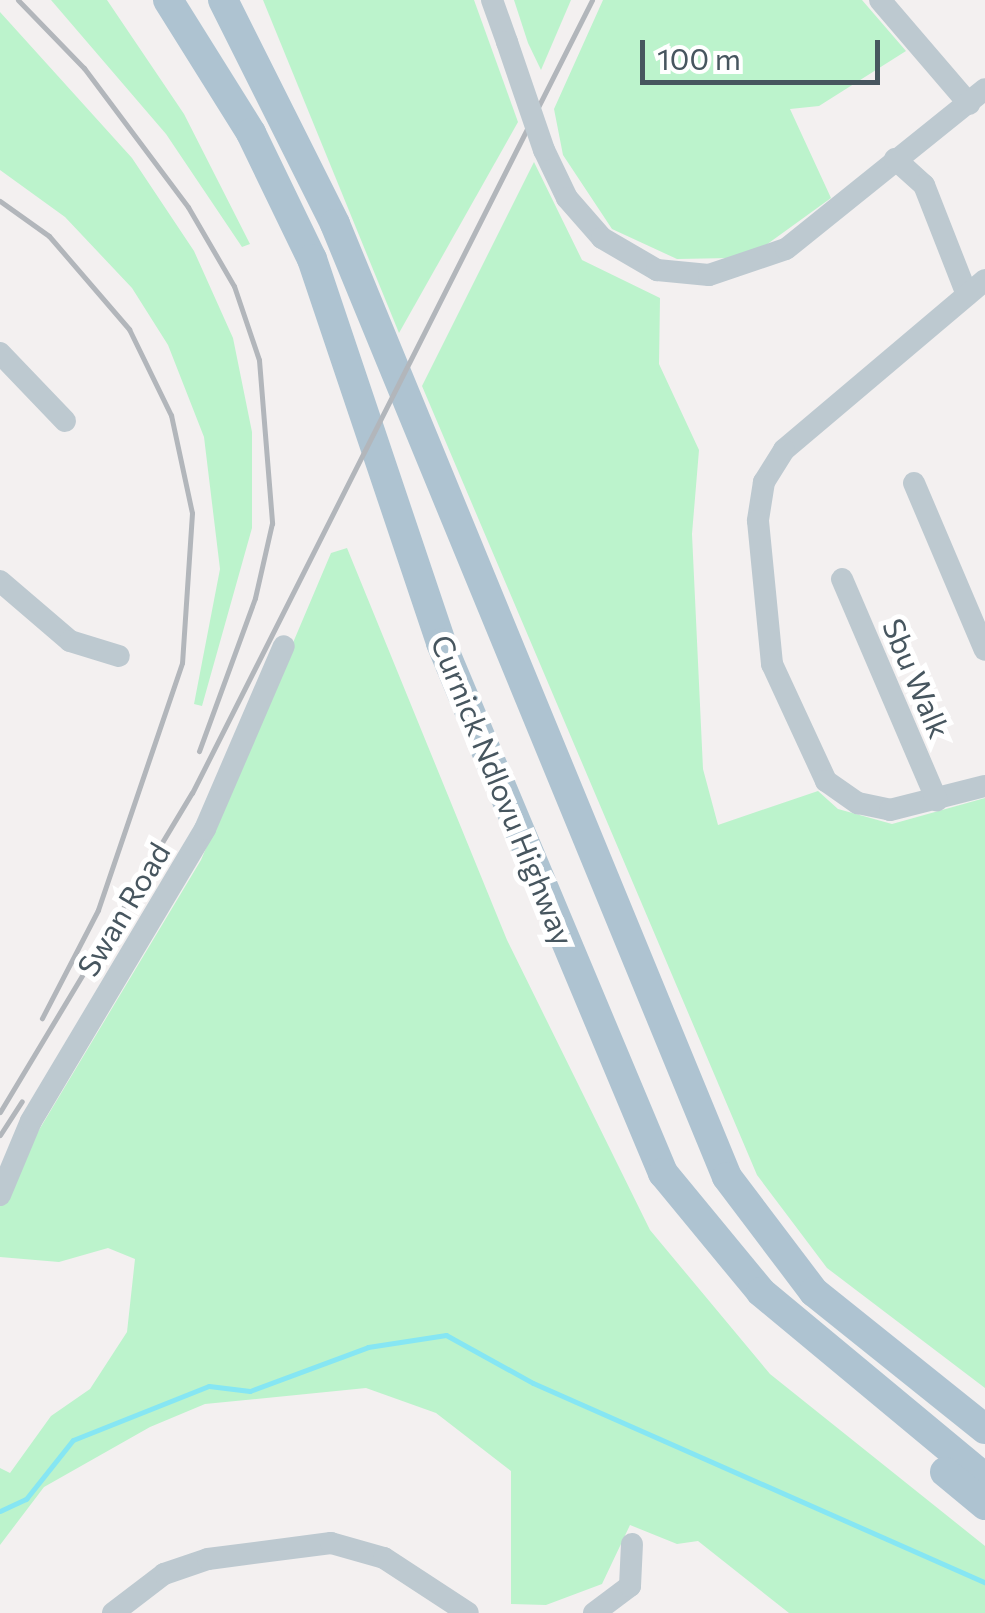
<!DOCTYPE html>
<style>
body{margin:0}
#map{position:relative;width:985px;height:1613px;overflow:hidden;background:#f3f0f0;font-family:Commissioner,sans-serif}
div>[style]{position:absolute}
.green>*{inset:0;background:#bcf3cc}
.stream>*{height:5px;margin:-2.5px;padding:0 2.5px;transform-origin:2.5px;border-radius:2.5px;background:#86e6f3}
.minor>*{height:22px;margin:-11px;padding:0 11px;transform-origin:11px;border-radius:11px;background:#bdc9d0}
.major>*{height:30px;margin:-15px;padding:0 15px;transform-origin:15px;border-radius:15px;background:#aec3d1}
.rail>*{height:5px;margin:-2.5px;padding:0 2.5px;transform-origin:2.5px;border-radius:2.5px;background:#b2b6bb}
.minor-bridge>*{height:22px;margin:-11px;padding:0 11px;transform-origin:11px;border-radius:11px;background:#bdc9d0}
span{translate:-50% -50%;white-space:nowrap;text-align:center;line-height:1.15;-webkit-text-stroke:10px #fff;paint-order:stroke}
.street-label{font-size:30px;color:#47565f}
.scale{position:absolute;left:640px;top:40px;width:240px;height:45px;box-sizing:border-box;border:5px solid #47565f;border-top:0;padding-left:12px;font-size:30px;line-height:35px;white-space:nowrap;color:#47565f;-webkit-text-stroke:8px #fff;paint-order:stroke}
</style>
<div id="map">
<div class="green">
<i style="clip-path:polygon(51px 0,107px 0,184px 114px,250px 244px,242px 247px,166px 134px)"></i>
<i style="clip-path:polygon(263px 0,474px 0,518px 122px,399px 333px)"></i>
<i style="clip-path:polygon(514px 0,571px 0,541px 70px,528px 43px)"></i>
<i style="clip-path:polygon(603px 0,862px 0,906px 51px,819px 106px,790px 109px,831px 198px,766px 245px,731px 258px,677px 259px,612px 229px,563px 155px,554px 109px)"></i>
<i style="clip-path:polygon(0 12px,132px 158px,194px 251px,233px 338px,252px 432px,252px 528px,202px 706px,194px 704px,220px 569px,204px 437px,168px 345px,132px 288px,65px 217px,0 170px)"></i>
<i style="clip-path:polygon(534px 162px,582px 260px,660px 298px,659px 364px,699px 450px,692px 534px,703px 769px,718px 825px,818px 791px,838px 809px,892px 824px,985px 798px,985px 1388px,827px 1268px,757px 1175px,422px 386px)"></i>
<i style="clip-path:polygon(347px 548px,507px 940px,650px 1230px,770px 1374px,985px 1546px,985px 1613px,789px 1613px,698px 1541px,677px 1544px,630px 1525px,602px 1584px,546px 1605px,511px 1604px,511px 1471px,436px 1413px,366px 1388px,205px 1404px,150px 1427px,44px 1487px,0 1545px,0 1468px,10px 1473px,51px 1416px,90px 1389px,127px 1332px,135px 1259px,108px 1248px,59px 1262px,0 1257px,0 1195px,201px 860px,331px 553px)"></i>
</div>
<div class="stream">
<i style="left:0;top:1511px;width:29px;rotate:-25deg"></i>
<i style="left:26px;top:1499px;width:75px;rotate:-51.5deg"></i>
<i style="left:73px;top:1440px;width:146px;rotate:-21.7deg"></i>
<i style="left:209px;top:1386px;width:41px;rotate:7deg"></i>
<i style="left:250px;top:1391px;width:126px;rotate:-20.4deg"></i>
<i style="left:368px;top:1347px;width:79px;rotate:-8.7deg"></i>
<i style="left:446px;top:1335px;width:99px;rotate:28.9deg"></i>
<i style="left:533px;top:1383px;width:494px;rotate:23.8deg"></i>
</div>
<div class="minor">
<i style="left:492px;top:0;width:45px;rotate:70.3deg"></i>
<i style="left:880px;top:0;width:137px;rotate:49.4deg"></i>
<i style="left:544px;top:150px;width:53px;rotate:64.4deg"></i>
<i style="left:567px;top:198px;width:53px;rotate:48.8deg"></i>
<i style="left:602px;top:238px;width:64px;rotate:30.2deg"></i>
<i style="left:657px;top:270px;width:52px;rotate:5.5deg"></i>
<i style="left:709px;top:275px;width:81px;rotate:-18.7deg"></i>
<i style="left:786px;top:249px;width:255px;rotate:-38.8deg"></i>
<i style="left:895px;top:159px;width:39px;rotate:42deg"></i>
<i style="left:924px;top:185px;width:118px;rotate:68.6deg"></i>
<i style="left:985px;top:280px;width:263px;rotate:139.8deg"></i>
<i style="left:784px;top:450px;width:38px;rotate:122deg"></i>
<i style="left:764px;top:482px;width:39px;rotate:99deg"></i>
<i style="left:758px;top:521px;width:144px;rotate:84.4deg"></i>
<i style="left:772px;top:664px;width:129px;rotate:65.2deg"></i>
<i style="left:826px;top:781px;width:39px;rotate:35deg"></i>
<i style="left:858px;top:803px;width:33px;rotate:12deg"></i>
<i style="left:890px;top:810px;width:98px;rotate:-14.2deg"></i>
<i style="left:0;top:353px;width:94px;rotate:46.3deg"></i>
<i style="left:914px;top:483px;width:181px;rotate:67deg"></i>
<i style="left:842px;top:579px;width:241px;rotate:66.8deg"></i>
<i style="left:0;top:581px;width:92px;rotate:40.6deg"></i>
<i style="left:70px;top:641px;width:51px;rotate:17deg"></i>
<i style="left:0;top:1195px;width:80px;rotate:-67.3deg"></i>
<i style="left:31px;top:1121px;width:340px;rotate:-59.2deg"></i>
<i style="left:205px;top:829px;width:199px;rotate:-66.7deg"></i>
<i style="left:113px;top:1613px;width:64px;rotate:-37.4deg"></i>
<i style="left:164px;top:1574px;width:46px;rotate:-18.8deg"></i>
<i style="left:208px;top:1559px;width:124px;rotate:-7.4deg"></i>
<i style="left:331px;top:1543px;width:55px;rotate:15.8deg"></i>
<i style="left:384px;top:1558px;width:100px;rotate:33.2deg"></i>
<i style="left:594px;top:1613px;width:45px;rotate:-36.9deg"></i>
<i style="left:630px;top:1586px;width:42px;rotate:-87.3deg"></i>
</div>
<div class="major">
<i style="left:168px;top:0;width:157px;rotate:58deg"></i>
<i style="left:251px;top:133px;width:140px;rotate:64.2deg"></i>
<i style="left:312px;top:259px;width:405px;rotate:71.4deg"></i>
<i style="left:441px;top:643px;width:575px;rotate:67.27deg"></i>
<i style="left:663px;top:1173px;width:154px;rotate:50.5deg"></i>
<i style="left:761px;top:1292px;width:291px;rotate:39.7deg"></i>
<i style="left:223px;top:0;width:250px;rotate:63.4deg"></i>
<i style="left:335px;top:224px;width:1030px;rotate:67.64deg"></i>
<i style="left:727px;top:1177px;width:144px;rotate:52.9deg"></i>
<i style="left:814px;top:1292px;width:219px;rotate:38.7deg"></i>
<i style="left:945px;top:1472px;width:52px;rotate:39.5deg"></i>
</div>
<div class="rail">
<i style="left:18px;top:0;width:95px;rotate:45.9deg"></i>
<i style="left:84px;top:68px;width:174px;rotate:53.2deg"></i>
<i style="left:188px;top:207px;width:91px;rotate:59.8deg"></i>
<i style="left:234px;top:286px;width:78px;rotate:71.3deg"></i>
<i style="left:259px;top:360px;width:164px;rotate:85.4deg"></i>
<i style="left:272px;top:523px;width:77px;rotate:102.8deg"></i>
<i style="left:255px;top:598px;width:163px;rotate:110.1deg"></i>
<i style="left:0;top:201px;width:60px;rotate:35.5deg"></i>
<i style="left:49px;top:236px;width:123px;rotate:49.3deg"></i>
<i style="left:129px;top:329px;width:96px;rotate:64deg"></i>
<i style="left:171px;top:415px;width:100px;rotate:77.9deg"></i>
<i style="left:192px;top:513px;width:150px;rotate:93.8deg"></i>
<i style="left:182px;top:663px;width:261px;rotate:108.8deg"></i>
<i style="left:98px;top:910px;width:122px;rotate:117.4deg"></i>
<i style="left:0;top:1112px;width:372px;rotate:-59deg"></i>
<i style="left:192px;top:793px;width:888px;rotate:-63.23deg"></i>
<i style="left:0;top:1135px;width:40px;rotate:-57.1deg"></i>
</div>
<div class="minor-bridge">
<i style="left:507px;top:42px;width:114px;rotate:71.1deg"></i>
</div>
<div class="street-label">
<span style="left:917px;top:678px;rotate:67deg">Sbu Walk</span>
<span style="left:503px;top:790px;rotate:68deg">Curnick Ndlovu Highway</span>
<span style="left:123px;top:909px;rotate:-59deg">Swan Road</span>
</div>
<div class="scale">100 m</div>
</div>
